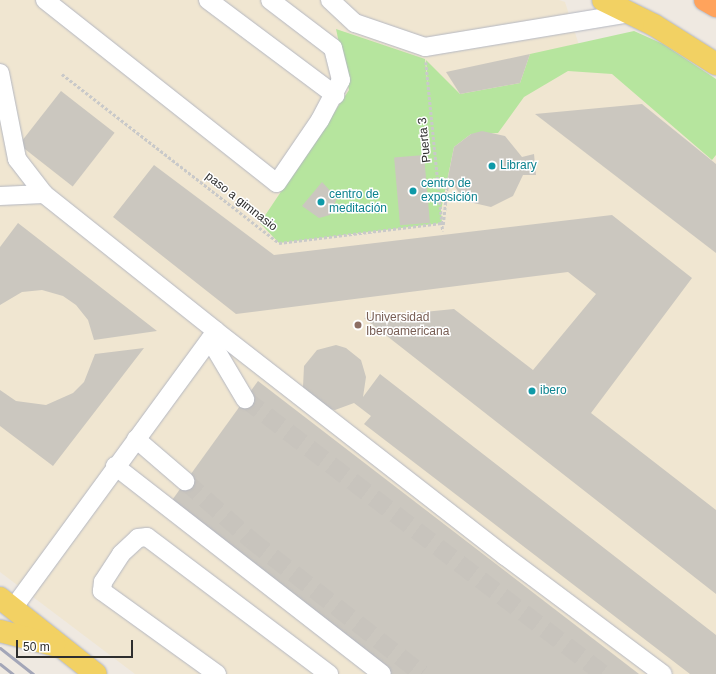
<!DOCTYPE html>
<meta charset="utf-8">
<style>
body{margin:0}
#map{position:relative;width:716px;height:674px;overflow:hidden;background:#efe9e1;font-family:Arial,sans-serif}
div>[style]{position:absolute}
.education>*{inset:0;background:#f0e6d1}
.green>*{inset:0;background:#b6e59e}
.building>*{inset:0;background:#cbc7bf;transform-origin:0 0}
.minor-tunnel>*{height:18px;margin-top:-9px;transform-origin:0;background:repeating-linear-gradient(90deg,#c8c4bd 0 18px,transparent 0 27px)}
.path>*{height:2.5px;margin-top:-1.25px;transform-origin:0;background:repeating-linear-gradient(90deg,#c9c9c9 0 3px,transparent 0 5px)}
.roads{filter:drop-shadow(0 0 1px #b4b7c1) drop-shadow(0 0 1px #b4b7c1)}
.minor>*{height:18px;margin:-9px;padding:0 9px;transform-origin:9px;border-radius:9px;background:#fff}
.major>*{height:22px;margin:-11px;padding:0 11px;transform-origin:11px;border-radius:11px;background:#f2d163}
.highway>*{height:22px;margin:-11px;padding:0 11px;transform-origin:11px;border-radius:11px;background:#ffa35c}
.rail>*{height:3px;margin:-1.5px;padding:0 1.5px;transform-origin:1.5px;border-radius:1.5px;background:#a3a6b8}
.dots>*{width:11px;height:11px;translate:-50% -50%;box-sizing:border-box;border:2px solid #fff;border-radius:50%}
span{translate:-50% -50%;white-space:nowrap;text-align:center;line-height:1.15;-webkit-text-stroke:3px #fff;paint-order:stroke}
.street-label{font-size:12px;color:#2e2e2e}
.culture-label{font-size:12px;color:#0d838f}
.left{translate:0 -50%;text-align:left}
.education-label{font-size:12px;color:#785e54}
.scale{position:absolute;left:16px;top:640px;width:117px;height:18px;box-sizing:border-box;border:2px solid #2e2e2e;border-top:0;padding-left:5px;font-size:12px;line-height:14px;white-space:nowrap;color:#2e2e2e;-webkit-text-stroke:3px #fff;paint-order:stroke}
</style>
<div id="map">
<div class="education">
<i style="clip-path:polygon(0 0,559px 0,565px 2px,579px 45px,663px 44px,716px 79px,716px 674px,135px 674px,0 572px)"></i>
</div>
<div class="green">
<i style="clip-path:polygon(336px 29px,425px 59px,428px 89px,426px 60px,460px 94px,520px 83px,530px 54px,634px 31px,663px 44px,716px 79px,716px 155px,712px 160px,612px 74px,568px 71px,524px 97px,498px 133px,471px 134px,454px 147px,441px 210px,442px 223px,279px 243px,260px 223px,349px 90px)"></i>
</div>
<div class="building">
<i style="clip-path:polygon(530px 54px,520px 83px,460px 94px,446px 72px)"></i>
<i style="left:61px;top:91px;width:68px;height:68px;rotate:38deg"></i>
<i style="clip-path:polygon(642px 104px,716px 164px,716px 253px,535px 114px)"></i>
<i style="clip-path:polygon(482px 131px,505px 136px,522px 157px,534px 154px,536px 175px,523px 175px,513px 196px,491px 207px,465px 201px,448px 177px,454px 147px,471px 134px)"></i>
<i style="left:424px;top:155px;width:68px;height:30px;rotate:85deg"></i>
<i style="clip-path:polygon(154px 165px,274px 255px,612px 215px,692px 278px,591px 413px,716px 510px,716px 594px,364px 318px,454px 309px,533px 370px,596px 294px,568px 272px,236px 314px,113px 217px)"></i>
<i style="clip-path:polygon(322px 182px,337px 198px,330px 215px,319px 218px,302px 206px)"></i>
<i style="clip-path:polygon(18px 223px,157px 331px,94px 340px,88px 320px,76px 305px,63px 296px,42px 290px,22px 292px,0 305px,0 247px)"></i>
<i style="clip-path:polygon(336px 345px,346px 348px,361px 360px,366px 377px,363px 397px,380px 374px,716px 635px,716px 674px,690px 674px,364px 424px,371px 416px,354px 403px,335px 410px,324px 408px,308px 396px,303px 387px,304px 366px,317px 350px)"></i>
<i style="clip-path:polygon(144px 348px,53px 466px,0 426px,0 390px,16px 401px,46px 405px,73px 393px,84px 382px,95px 354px)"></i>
<i style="clip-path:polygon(258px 381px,639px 674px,391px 674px,170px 503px)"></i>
</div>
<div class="minor-tunnel">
<i style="left:245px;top:399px;width:452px;rotate:37.5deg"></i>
<i style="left:185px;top:481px;width:89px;rotate:41.8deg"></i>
<i style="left:251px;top:540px;width:217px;rotate:38.1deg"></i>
</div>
<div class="path">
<i style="left:426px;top:62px;width:170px;rotate:84.3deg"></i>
<i style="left:62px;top:74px;width:275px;rotate:37.9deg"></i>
<i style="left:279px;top:243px;width:164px;rotate:-7deg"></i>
<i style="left:443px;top:225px;width:48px;rotate:-84.1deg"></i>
</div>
<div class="roads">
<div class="minor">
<i style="left:45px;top:0;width:295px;rotate:38.3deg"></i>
<i style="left:277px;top:183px;width:76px;rotate:-55.7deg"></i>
<i style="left:320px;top:120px;width:45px;rotate:-62.3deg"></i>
<i style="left:341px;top:80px;width:33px;rotate:-104deg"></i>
<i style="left:333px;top:48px;width:79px;rotate:-142.7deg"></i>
<i style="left:208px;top:0;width:159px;rotate:36.8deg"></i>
<i style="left:330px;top:0;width:34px;rotate:43deg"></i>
<i style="left:355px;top:23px;width:74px;rotate:18.9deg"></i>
<i style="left:425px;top:47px;width:209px;rotate:-9.4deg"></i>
<i style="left:0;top:73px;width:88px;rotate:78.8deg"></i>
<i style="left:17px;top:159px;width:44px;rotate:52.4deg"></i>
<i style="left:44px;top:194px;width:220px;rotate:38.5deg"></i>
<i style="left:216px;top:331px;width:343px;rotate:126.2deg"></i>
<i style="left:0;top:196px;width:44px;rotate:-2.6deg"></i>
<i style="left:216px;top:331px;width:366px;rotate:37.9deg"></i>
<i style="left:505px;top:556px;width:197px;rotate:36.8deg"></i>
<i style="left:210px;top:340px;width:69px;rotate:59.3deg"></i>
<i style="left:136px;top:439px;width:65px;rotate:40.6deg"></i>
<i style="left:115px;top:466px;width:338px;rotate:37.9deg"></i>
<i style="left:217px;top:674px;width:142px;rotate:-144.2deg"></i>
<i style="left:102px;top:591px;width:9px;rotate:-84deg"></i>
<i style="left:103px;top:582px;width:33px;rotate:-57deg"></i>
<i style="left:121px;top:554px;width:23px;rotate:-43deg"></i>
<i style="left:138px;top:538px;width:9px;rotate:-6deg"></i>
<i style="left:147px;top:537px;width:228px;rotate:37deg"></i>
</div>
<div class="major">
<i style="left:603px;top:0;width:57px;rotate:26.1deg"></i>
<i style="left:654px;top:25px;width:73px;rotate:32.2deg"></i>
<i style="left:0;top:598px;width:122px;rotate:38.4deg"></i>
<i style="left:0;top:631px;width:56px;rotate:14.5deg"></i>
</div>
<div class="highway">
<i style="left:705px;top:0;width:13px;rotate:29deg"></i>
</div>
</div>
<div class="rail">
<i style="left:0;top:648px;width:42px;rotate:38.2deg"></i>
<i style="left:0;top:664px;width:16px;rotate:38deg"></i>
</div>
<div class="dots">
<i style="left:492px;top:166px;background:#0f9aa8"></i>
<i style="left:413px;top:191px;background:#0f9aa8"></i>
<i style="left:321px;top:202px;background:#0f9aa8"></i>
<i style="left:358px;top:325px;background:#8d6e63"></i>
<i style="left:532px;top:391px;background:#0f9aa8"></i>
</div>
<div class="street-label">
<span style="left:425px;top:140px;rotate:-96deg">Puerta 3</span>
<span style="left:241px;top:202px;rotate:38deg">paso a gimnasio</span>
</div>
<div class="culture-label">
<span class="left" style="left:500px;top:166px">Library</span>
<span class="left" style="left:421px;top:191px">centro de<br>exposición</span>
<span class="left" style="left:329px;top:202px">centro de<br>meditación</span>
<span class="left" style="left:540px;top:391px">ibero</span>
</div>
<div class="education-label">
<span class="left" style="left:366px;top:325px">Universidad<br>Iberoamericana</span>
</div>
<div class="scale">50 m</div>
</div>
